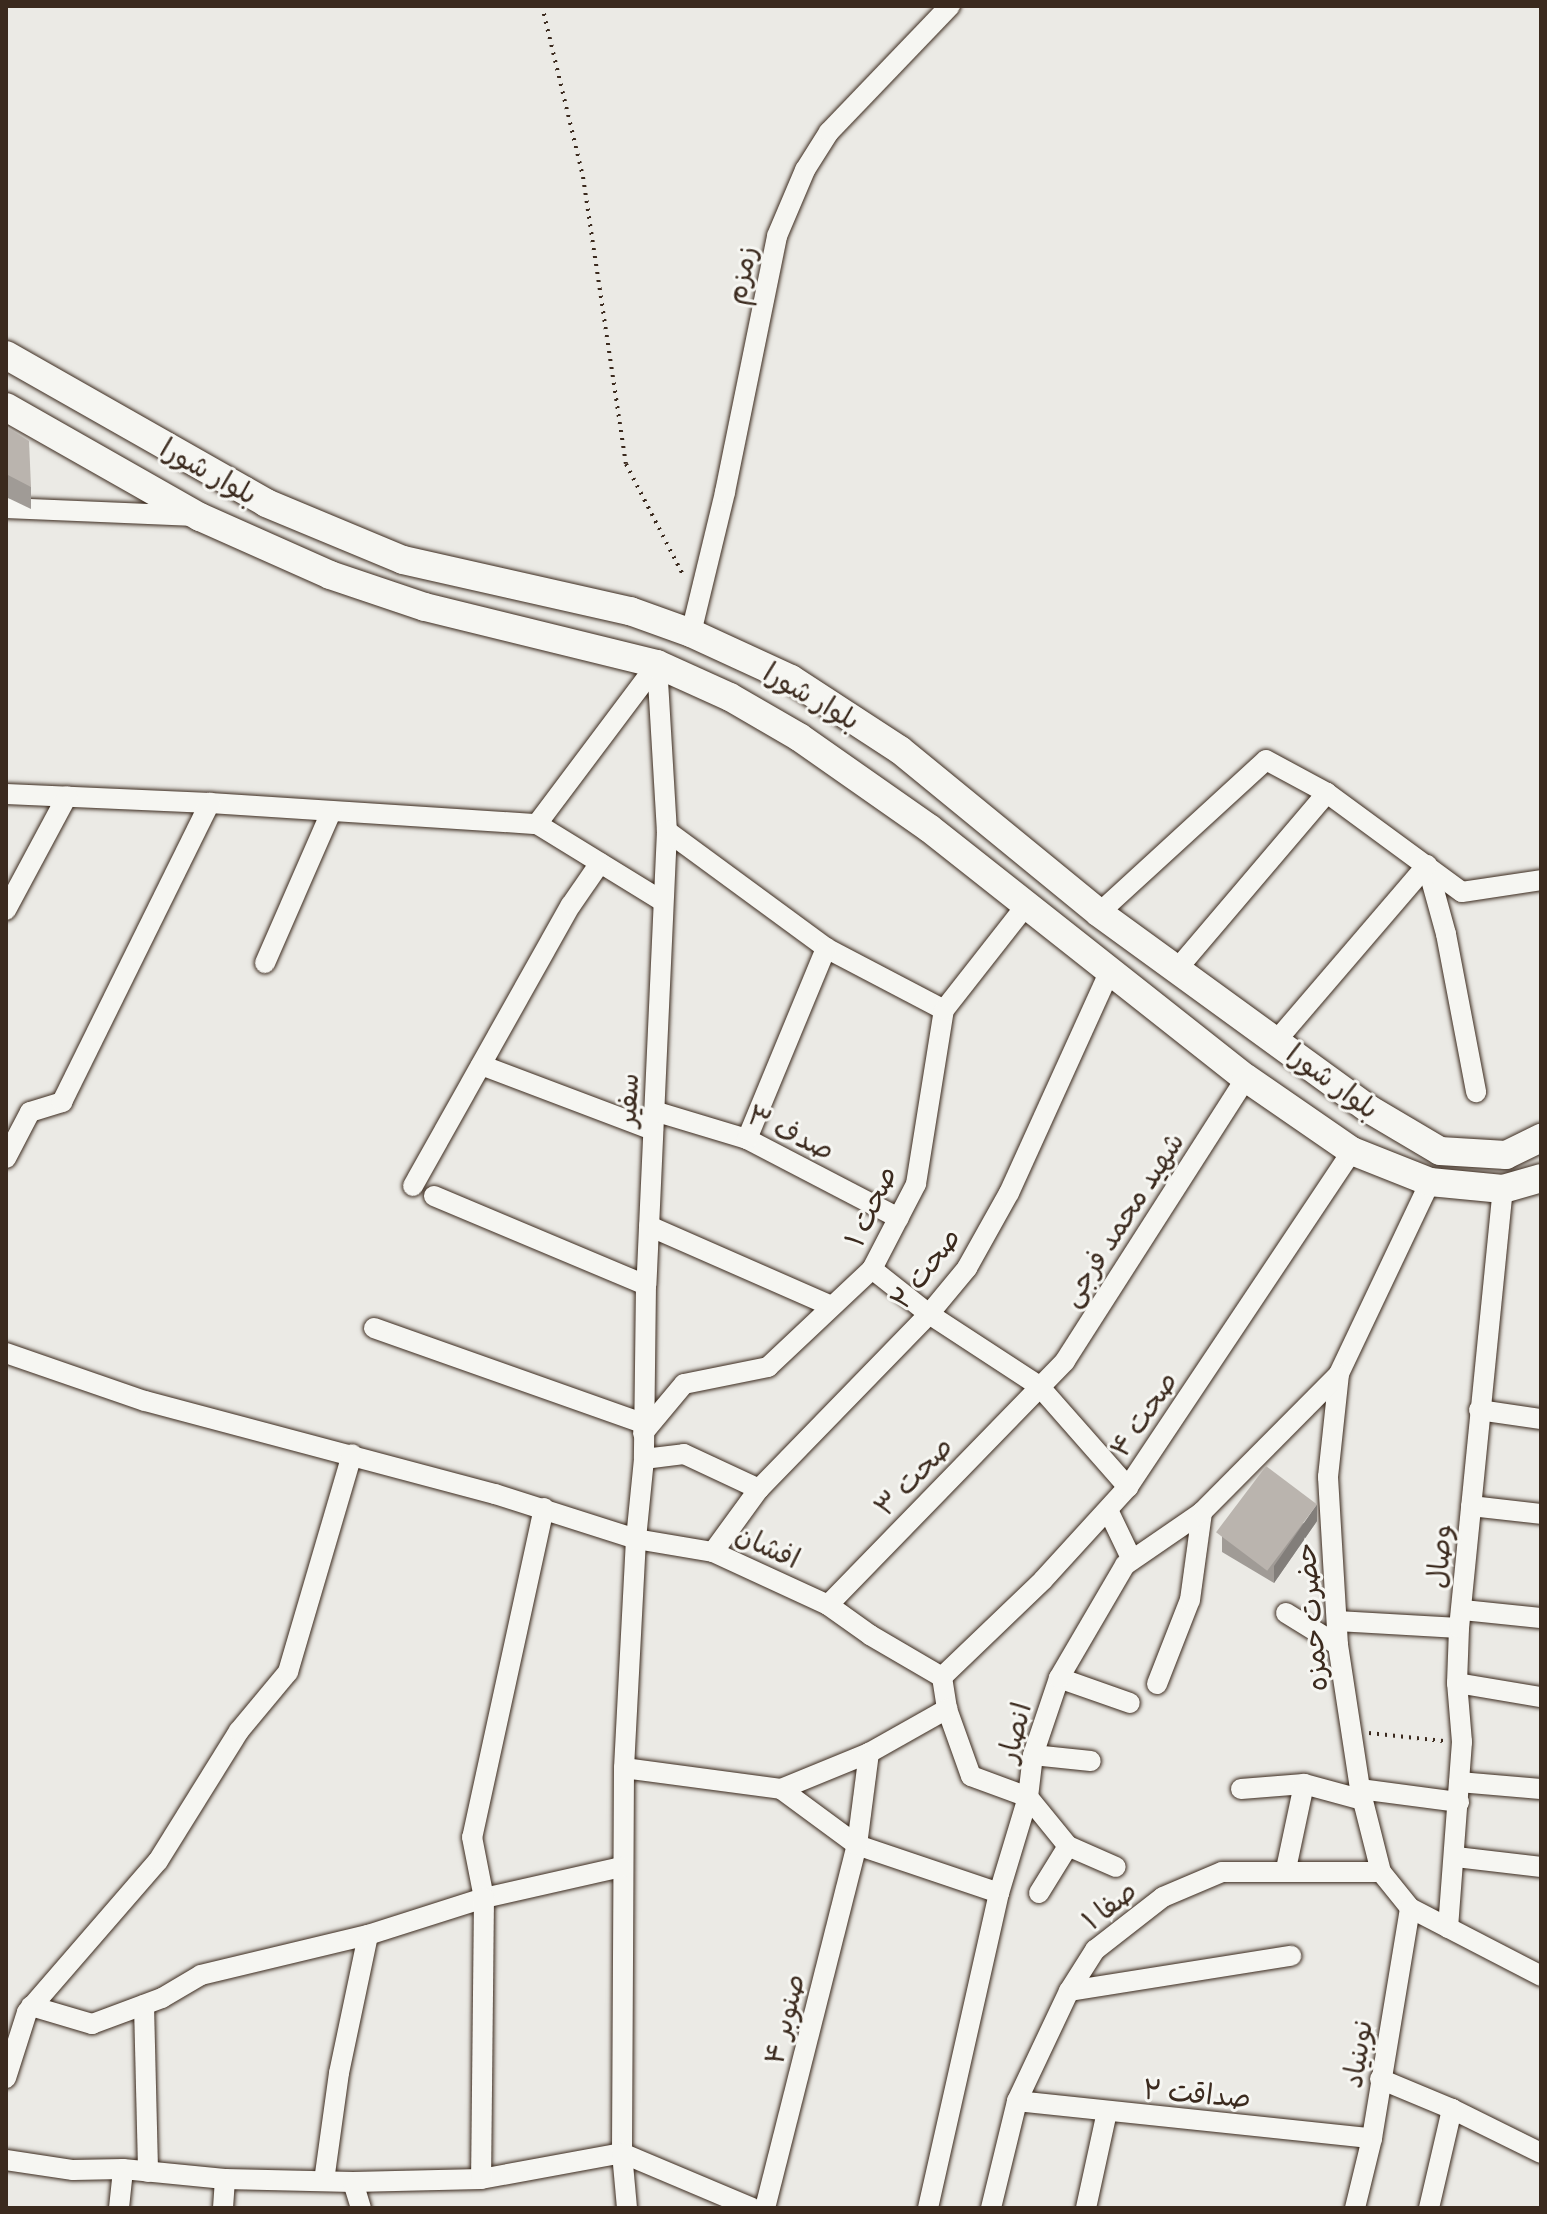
<!DOCTYPE html>
<meta charset="utf-8">
<style>
body{margin:0}
#map{position:relative;width:1547px;height:2214px;overflow:hidden;background:#ebeae5;font-family:Itim,"Playpen Sans Arabic",sans-serif}
div>[style]{position:absolute}
.path>*{height:4px;margin-top:-2px;transform-origin:0;background:repeating-linear-gradient(90deg,#3b2a1e 0 2px,transparent 0 8px)}
.roads{filter:drop-shadow(0 0 2px #3b2a1e) drop-shadow(0 0 2px #3b2a1e)}
.street>*{height:20px;margin:-10px;padding:0 10px;transform-origin:10px;border-radius:10px;background:#f6f6f2}
.secondary>*{height:28px;margin:-14px;padding:0 14px;transform-origin:14px;border-radius:14px;background:#f6f6f2}
.wall>*{inset:0;background:#a09b96}
.shaded-wall>*{inset:0;background:#827e7a}
.building>*{inset:0;background:#bab4ae;transform-origin:0 0}
span{translate:-50% -50%;white-space:nowrap;text-align:center;line-height:1.15;-webkit-text-stroke:6px #f6f6f2;paint-order:stroke}
.street-label{font-size:28px;color:#3b2a1e}
.frame{position:absolute;inset:0;border:8px solid #3b2a1e;pointer-events:none}
</style>
<div id="map">
<div class="path">
<i style="left:542px;top:6px;width:176px;rotate:76.5deg"></i>
<i style="left:583px;top:177px;width:290px;rotate:81.5deg"></i>
<i style="left:626px;top:464px;width:127px;rotate:62.8deg"></i>
<i style="left:1369px;top:1733px;width:75px;rotate:6.1deg"></i>
</div>
<div class="roads">
<div class="street">
<i style="left:6px;top:508px;width:190px;rotate:2.4deg"></i>
<i style="left:691px;top:633px;width:145px;rotate:-76.4deg"></i>
<i style="left:725px;top:492px;width:261px;rotate:-78.5deg"></i>
<i style="left:777px;top:236px;width:72px;rotate:-67deg"></i>
<i style="left:805px;top:170px;width:45px;rotate:-57.7deg"></i>
<i style="left:829px;top:132px;width:175px;rotate:-46.2deg"></i>
<i style="left:657px;top:664px;width:167px;rotate:86.6deg"></i>
<i style="left:667px;top:831px;width:454px;rotate:92.6deg"></i>
<i style="left:646px;top:1285px;width:174px;rotate:90.7deg"></i>
<i style="left:644px;top:1459px;width:80px;rotate:95.7deg"></i>
<i style="left:636px;top:1539px;width:229px;rotate:93deg"></i>
<i style="left:624px;top:1768px;width:385px;rotate:90.3deg"></i>
<i style="left:622px;top:2153px;width:141px;rotate:22.9deg"></i>
<i style="left:6px;top:794px;width:204px;rotate:2.5deg"></i>
<i style="left:210px;top:803px;width:328px;rotate:3.7deg"></i>
<i style="left:537px;top:824px;width:200px;rotate:-53.1deg"></i>
<i style="left:537px;top:824px;width:147px;rotate:31.6deg"></i>
<i style="left:667px;top:831px;width:197px;rotate:36.3deg"></i>
<i style="left:826px;top:948px;width:133px;rotate:27.7deg"></i>
<i style="left:1427px;top:865px;width:72px;rotate:74.6deg"></i>
<i style="left:1446px;top:934px;width:161px;rotate:79.2deg"></i>
<i style="left:6px;top:910px;width:129px;rotate:-61.8deg"></i>
<i style="left:1099px;top:913px;width:226px;rotate:-42.5deg"></i>
<i style="left:1266px;top:760px;width:69px;rotate:28.4deg"></i>
<i style="left:265px;top:963px;width:165px;rotate:-66.4deg"></i>
<i style="left:1178px;top:968px;width:230px;rotate:-49.6deg"></i>
<i style="left:1327px;top:793px;width:167px;rotate:36.3deg"></i>
<i style="left:1462px;top:892px;width:80px;rotate:-8.6deg"></i>
<i style="left:1277px;top:1040px;width:230px;rotate:-49.4deg"></i>
<i style="left:481px;top:1065px;width:184px;rotate:20.7deg"></i>
<i style="left:654px;top:1111px;width:97px;rotate:16.8deg"></i>
<i style="left:747px;top:1139px;width:171px;rotate:27.5deg"></i>
<i style="left:747px;top:1139px;width:207px;rotate:-67.5deg"></i>
<i style="left:6px;top:1158px;width:52px;rotate:-62.4deg"></i>
<i style="left:30px;top:1112px;width:34px;rotate:-17deg"></i>
<i style="left:62px;top:1102px;width:334px;rotate:-63.7deg"></i>
<i style="left:1430px;top:1182px;width:212px;rotate:115.4deg"></i>
<i style="left:1339px;top:1374px;width:104px;rotate:96.1deg"></i>
<i style="left:1328px;top:1477px;width:168px;rotate:86.6deg"></i>
<i style="left:1338px;top:1645px;width:146px;rotate:81.3deg"></i>
<i style="left:1360px;top:1789px;width:86px;rotate:75.8deg"></i>
<i style="left:1381px;top:1872px;width:46px;rotate:51.1deg"></i>
<i style="left:1410px;top:1908px;width:148px;rotate:27.4deg"></i>
<i style="left:413px;top:1186px;width:322px;rotate:-60.7deg"></i>
<i style="left:571px;top:905px;width:51px;rotate:-55.4deg"></i>
<i style="left:434px;top:1196px;width:230px;rotate:22.8deg"></i>
<i style="left:649px;top:1226px;width:199px;rotate:23.7deg"></i>
<i style="left:872px;top:1269px;width:73px;rotate:38.3deg"></i>
<i style="left:929px;top:1314px;width:131px;rotate:33.2deg"></i>
<i style="left:1039px;top:1386px;width:135px;rotate:48.6deg"></i>
<i style="left:374px;top:1328px;width:285px;rotate:19.5deg"></i>
<i style="left:6px;top:1353px;width:147px;rotate:19.1deg"></i>
<i style="left:145px;top:1401px;width:362px;rotate:14.9deg"></i>
<i style="left:495px;top:1494px;width:148px;rotate:17.7deg"></i>
<i style="left:636px;top:1539px;width:78px;rotate:9.6deg"></i>
<i style="left:713px;top:1552px;width:127px;rotate:24.7deg"></i>
<i style="left:828px;top:1605px;width:52px;rotate:35.5deg"></i>
<i style="left:870px;top:1635px;width:83px;rotate:30.3deg"></i>
<i style="left:942px;top:1677px;width:32px;rotate:81deg"></i>
<i style="left:947px;top:1709px;width:71px;rotate:70.3deg"></i>
<i style="left:971px;top:1776px;width:61px;rotate:20.2deg"></i>
<i style="left:1028px;top:1797px;width:63px;rotate:50.8deg"></i>
<i style="left:1068px;top:1846px;width:52px;rotate:23.6deg"></i>
<i style="left:1479px;top:1410px;width:63px;rotate:8.3deg"></i>
<i style="left:643px;top:1433px;width:64px;rotate:-50.1deg"></i>
<i style="left:684px;top:1384px;width:86px;rotate:-11.4deg"></i>
<i style="left:768px;top:1367px;width:143px;rotate:-43.3deg"></i>
<i style="left:872px;top:1269px;width:96px;rotate:-62.6deg"></i>
<i style="left:916px;top:1184px;width:176px;rotate:-80.9deg"></i>
<i style="left:944px;top:1010px;width:136px;rotate:-51.9deg"></i>
<i style="left:644px;top:1459px;width:40px;rotate:-7.1deg"></i>
<i style="left:684px;top:1454px;width:83px;rotate:25deg"></i>
<i style="left:1471px;top:1506px;width:70px;rotate:6.5deg"></i>
<i style="left:544px;top:1508px;width:337px;rotate:102.3deg"></i>
<i style="left:472px;top:1837px;width:62px;rotate:78.9deg"></i>
<i style="left:484px;top:1898px;width:141px;rotate:-12.7deg"></i>
<i style="left:1108px;top:1510px;width:55px;rotate:64.4deg"></i>
<i style="left:713px;top:1552px;width:78px;rotate:-53.9deg"></i>
<i style="left:759px;top:1489px;width:244px;rotate:-45.8deg"></i>
<i style="left:929px;top:1314px;width:60px;rotate:-50.4deg"></i>
<i style="left:967px;top:1268px;width:86px;rotate:-60.8deg"></i>
<i style="left:1009px;top:1193px;width:245px;rotate:-65.6deg"></i>
<i style="left:828px;top:1605px;width:340px;rotate:-45.8deg"></i>
<i style="left:1065px;top:1361px;width:336px;rotate:-57.4deg"></i>
<i style="left:1463px;top:1610px;width:78px;rotate:5.9deg"></i>
<i style="left:1286px;top:1613px;width:61px;rotate:31.6deg"></i>
<i style="left:1337px;top:1621px;width:122px;rotate:3.3deg"></i>
<i style="left:942px;top:1677px;width:140px;rotate:-43.8deg"></i>
<i style="left:1043px;top:1580px;width:126px;rotate:-47.6deg"></i>
<i style="left:1128px;top:1487px;width:404px;rotate:-56.3deg"></i>
<i style="left:1059px;top:1678px;width:75px;rotate:19.4deg"></i>
<i style="left:1457px;top:1683px;width:85px;rotate:9.5deg"></i>
<i style="left:1157px;top:1684px;width:90px;rotate:-68.6deg"></i>
<i style="left:1190px;top:1600px;width:89px;rotate:-82.2deg"></i>
<i style="left:1033px;top:1755px;width:58px;rotate:5.9deg"></i>
<i style="left:624px;top:1768px;width:158px;rotate:7.6deg"></i>
<i style="left:781px;top:1789px;width:94px;rotate:36.4deg"></i>
<i style="left:857px;top:1845px;width:150px;rotate:18.7deg"></i>
<i style="left:1459px;top:1782px;width:82px;rotate:4.9deg"></i>
<i style="left:781px;top:1789px;width:95px;rotate:-22.2deg"></i>
<i style="left:869px;top:1753px;width:90px;rotate:-29.4deg"></i>
<i style="left:1241px;top:1789px;width:63px;rotate:-4.5deg"></i>
<i style="left:1304px;top:1784px;width:61px;rotate:15.2deg"></i>
<i style="left:1360px;top:1789px;width:100px;rotate:7.5deg"></i>
<i style="left:1456px;top:1857px;width:86px;rotate:6.7deg"></i>
<i style="left:1286px;top:1869px;width:87px;rotate:-78deg"></i>
<i style="left:1039px;top:1893px;width:55px;rotate:-58.3deg"></i>
<i style="left:1448px;top:1928px;width:187px;rotate:-85.7deg"></i>
<i style="left:1462px;top:1742px;width:59px;rotate:-94.8deg"></i>
<i style="left:1457px;top:1683px;width:55px;rotate:-87.9deg"></i>
<i style="left:1459px;top:1628px;width:441px;rotate:-84.3deg"></i>
<i style="left:1069px;top:1991px;width:225px;rotate:-9deg"></i>
<i style="left:144px;top:2005px;width:167px;rotate:88.6deg"></i>
<i style="left:31px;top:2006px;width:64px;rotate:16.4deg"></i>
<i style="left:92px;top:2024px;width:75px;rotate:-20.4deg"></i>
<i style="left:162px;top:1998px;width:45px;rotate:-30.5deg"></i>
<i style="left:201px;top:1975px;width:172px;rotate:-13.5deg"></i>
<i style="left:6px;top:2078px;width:69px;rotate:-72.3deg"></i>
<i style="left:27px;top:2012px;width:200px;rotate:-49.1deg"></i>
<i style="left:158px;top:1861px;width:153px;rotate:-58.1deg"></i>
<i style="left:239px;top:1731px;width:77px;rotate:-50.3deg"></i>
<i style="left:288px;top:1672px;width:227px;rotate:-73.6deg"></i>
<i style="left:1380px;top:2079px;width:78px;rotate:22.6deg"></i>
<i style="left:1452px;top:2109px;width:99px;rotate:26.3deg"></i>
<i style="left:1017px;top:2101px;width:357px;rotate:6deg"></i>
<i style="left:6px;top:2160px;width:68px;rotate:8.5deg"></i>
<i style="left:73px;top:2170px;width:50px;rotate:-1.1deg"></i>
<i style="left:123px;top:2169px;width:102px;rotate:5.6deg"></i>
<i style="left:225px;top:2179px;width:128px;rotate:1.3deg"></i>
<i style="left:353px;top:2182px;width:128px;rotate:-1.3deg"></i>
<i style="left:481px;top:2179px;width:143px;rotate:-10.4deg"></i>
<i style="left:622px;top:2153px;width:55px;rotate:84.8deg"></i>
<i style="left:324px;top:2181px;width:109px;rotate:-82.1deg"></i>
<i style="left:339px;top:2073px;width:141px;rotate:-78.1deg"></i>
<i style="left:368px;top:1935px;width:122px;rotate:-17.7deg"></i>
<i style="left:484px;top:1898px;width:281px;rotate:90.6deg"></i>
<i style="left:353px;top:2182px;width:27px;rotate:73deg"></i>
<i style="left:119px;top:2208px;width:39px;rotate:-84deg"></i>
<i style="left:223px;top:2208px;width:29px;rotate:-86deg"></i>
<i style="left:765px;top:2208px;width:374px;rotate:-75.8deg"></i>
<i style="left:857px;top:1845px;width:93px;rotate:-82.6deg"></i>
<i style="left:928px;top:2208px;width:323px;rotate:-77.3deg"></i>
<i style="left:999px;top:1893px;width:100px;rotate:-73.2deg"></i>
<i style="left:1028px;top:1797px;width:42px;rotate:-83.2deg"></i>
<i style="left:1033px;top:1755px;width:81px;rotate:-71.3deg"></i>
<i style="left:1059px;top:1678px;width:131px;rotate:-59.7deg"></i>
<i style="left:1125px;top:1565px;width:93px;rotate:-34.5deg"></i>
<i style="left:1202px;top:1512px;width:194px;rotate:-45.2deg"></i>
<i style="left:991px;top:2208px;width:110px;rotate:-76.3deg"></i>
<i style="left:1017px;top:2101px;width:122px;rotate:-64.7deg"></i>
<i style="left:1069px;top:1991px;width:49px;rotate:-57.6deg"></i>
<i style="left:1095px;top:1950px;width:86px;rotate:-37.9deg"></i>
<i style="left:1163px;top:1897px;width:64px;rotate:-23deg"></i>
<i style="left:1222px;top:1872px;width:159px"></i>
<i style="left:1086px;top:2208px;width:98px;rotate:-77.7deg"></i>
<i style="left:1355px;top:2208px;width:72px;rotate:-76.3deg"></i>
<i style="left:1372px;top:2138px;width:233px;rotate:-80.6deg"></i>
<i style="left:1429px;top:2208px;width:102px;rotate:-76.9deg"></i>
</div>
<div class="secondary">
<i style="left:6px;top:355px;width:299px;rotate:29.6deg"></i>
<i style="left:266px;top:503px;width:148px;rotate:22.6deg"></i>
<i style="left:403px;top:560px;width:233px;rotate:12.7deg"></i>
<i style="left:630px;top:611px;width:65px;rotate:19.8deg"></i>
<i style="left:691px;top:633px;width:110px;rotate:24.7deg"></i>
<i style="left:791px;top:679px;width:130px;rotate:33.1deg"></i>
<i style="left:900px;top:750px;width:257px;rotate:39.3deg"></i>
<i style="left:1099px;top:913px;width:334px;rotate:36deg"></i>
<i style="left:1369px;top:1109px;width:82px;rotate:30.6deg"></i>
<i style="left:1440px;top:1151px;width:66px;rotate:3.5deg"></i>
<i style="left:1506px;top:1155px;width:39px;rotate:-26deg"></i>
<i style="left:6px;top:407px;width:223px;rotate:29.6deg"></i>
<i style="left:200px;top:517px;width:142px;rotate:24deg"></i>
<i style="left:330px;top:575px;width:100px;rotate:18.6deg"></i>
<i style="left:425px;top:607px;width:239px;rotate:13.8deg"></i>
<i style="left:657px;top:664px;width:80px;rotate:24.3deg"></i>
<i style="left:730px;top:697px;width:80px;rotate:30.1deg"></i>
<i style="left:799px;top:737px;width:159px;rotate:35deg"></i>
<i style="left:929px;top:828px;width:404px;rotate:38.3deg"></i>
<i style="left:1246px;top:1078px;width:129px;rotate:34.6deg"></i>
<i style="left:1352px;top:1151px;width:84px;rotate:21.7deg"></i>
<i style="left:1430px;top:1182px;width:73px;rotate:5.5deg"></i>
<i style="left:1503px;top:1189px;width:40px;rotate:-16deg"></i>
</div>
</div>
<div class="wall">
<i style="clip-path:polygon(6px 426px,31px 487px,31px 509px,6px 497px)"></i>
<i style="clip-path:polygon(1317px 1521px,1274px 1583px,1222px 1552px,1222px 1536px)"></i>
</div>
<div class="shaded-wall">
<i style="clip-path:polygon(1317px 1504px,1317px 1521px,1274px 1583px,1274px 1566px)"></i>
</div>
<div class="building">
<i style="clip-path:polygon(6px 426px,29px 441px,31px 487px,6px 474px)"></i>
<i style="left:1266px;top:1466px;width:64px;height:83px;rotate:37deg"></i>
</div>
<div class="street-label">
<span style="left:741px;top:275px;rotate:-78deg">زمزم</span>
<span style="left:209px;top:471px;rotate:29deg">بلوار شورا</span>
<span style="left:812px;top:696px;rotate:30deg">بلوار شورا</span>
<span style="left:1333px;top:1081px;rotate:36deg">بلوار شورا</span>
<span style="left:627px;top:1100px;rotate:-87deg">سفیر</span>
<span style="left:791px;top:1132px;rotate:25deg">صدف ۳</span>
<span style="left:870px;top:1206px;rotate:-65deg">صحت ۱</span>
<span style="left:1122px;top:1219px;rotate:-57deg">شهید محمد فرجی</span>
<span style="left:925px;top:1268px;rotate:-52deg">صحت ۲</span>
<span style="left:1143px;top:1414px;rotate:-56deg">صحت ۴</span>
<span style="left:913px;top:1476px;rotate:-46deg">صحت ۳</span>
<span style="left:768px;top:1546px;rotate:25deg">افشان</span>
<span style="left:1439px;top:1556px;rotate:-86deg">وصال</span>
<span style="left:1311px;top:1617px;rotate:-95deg">حضرت حمزه</span>
<span style="left:1014px;top:1732px;rotate:-75deg">انصار</span>
<span style="left:1109px;top:1905px;rotate:-39deg">صفا ۱</span>
<span style="left:784px;top:2019px;rotate:-76deg">صنوبر ۴</span>
<span style="left:1357px;top:2054px;rotate:-81deg">نوبنیاد</span>
<span style="left:1197px;top:2093px;rotate:5deg">صداقت ۲</span>
</div>
<div class="frame"></div>
</div>
